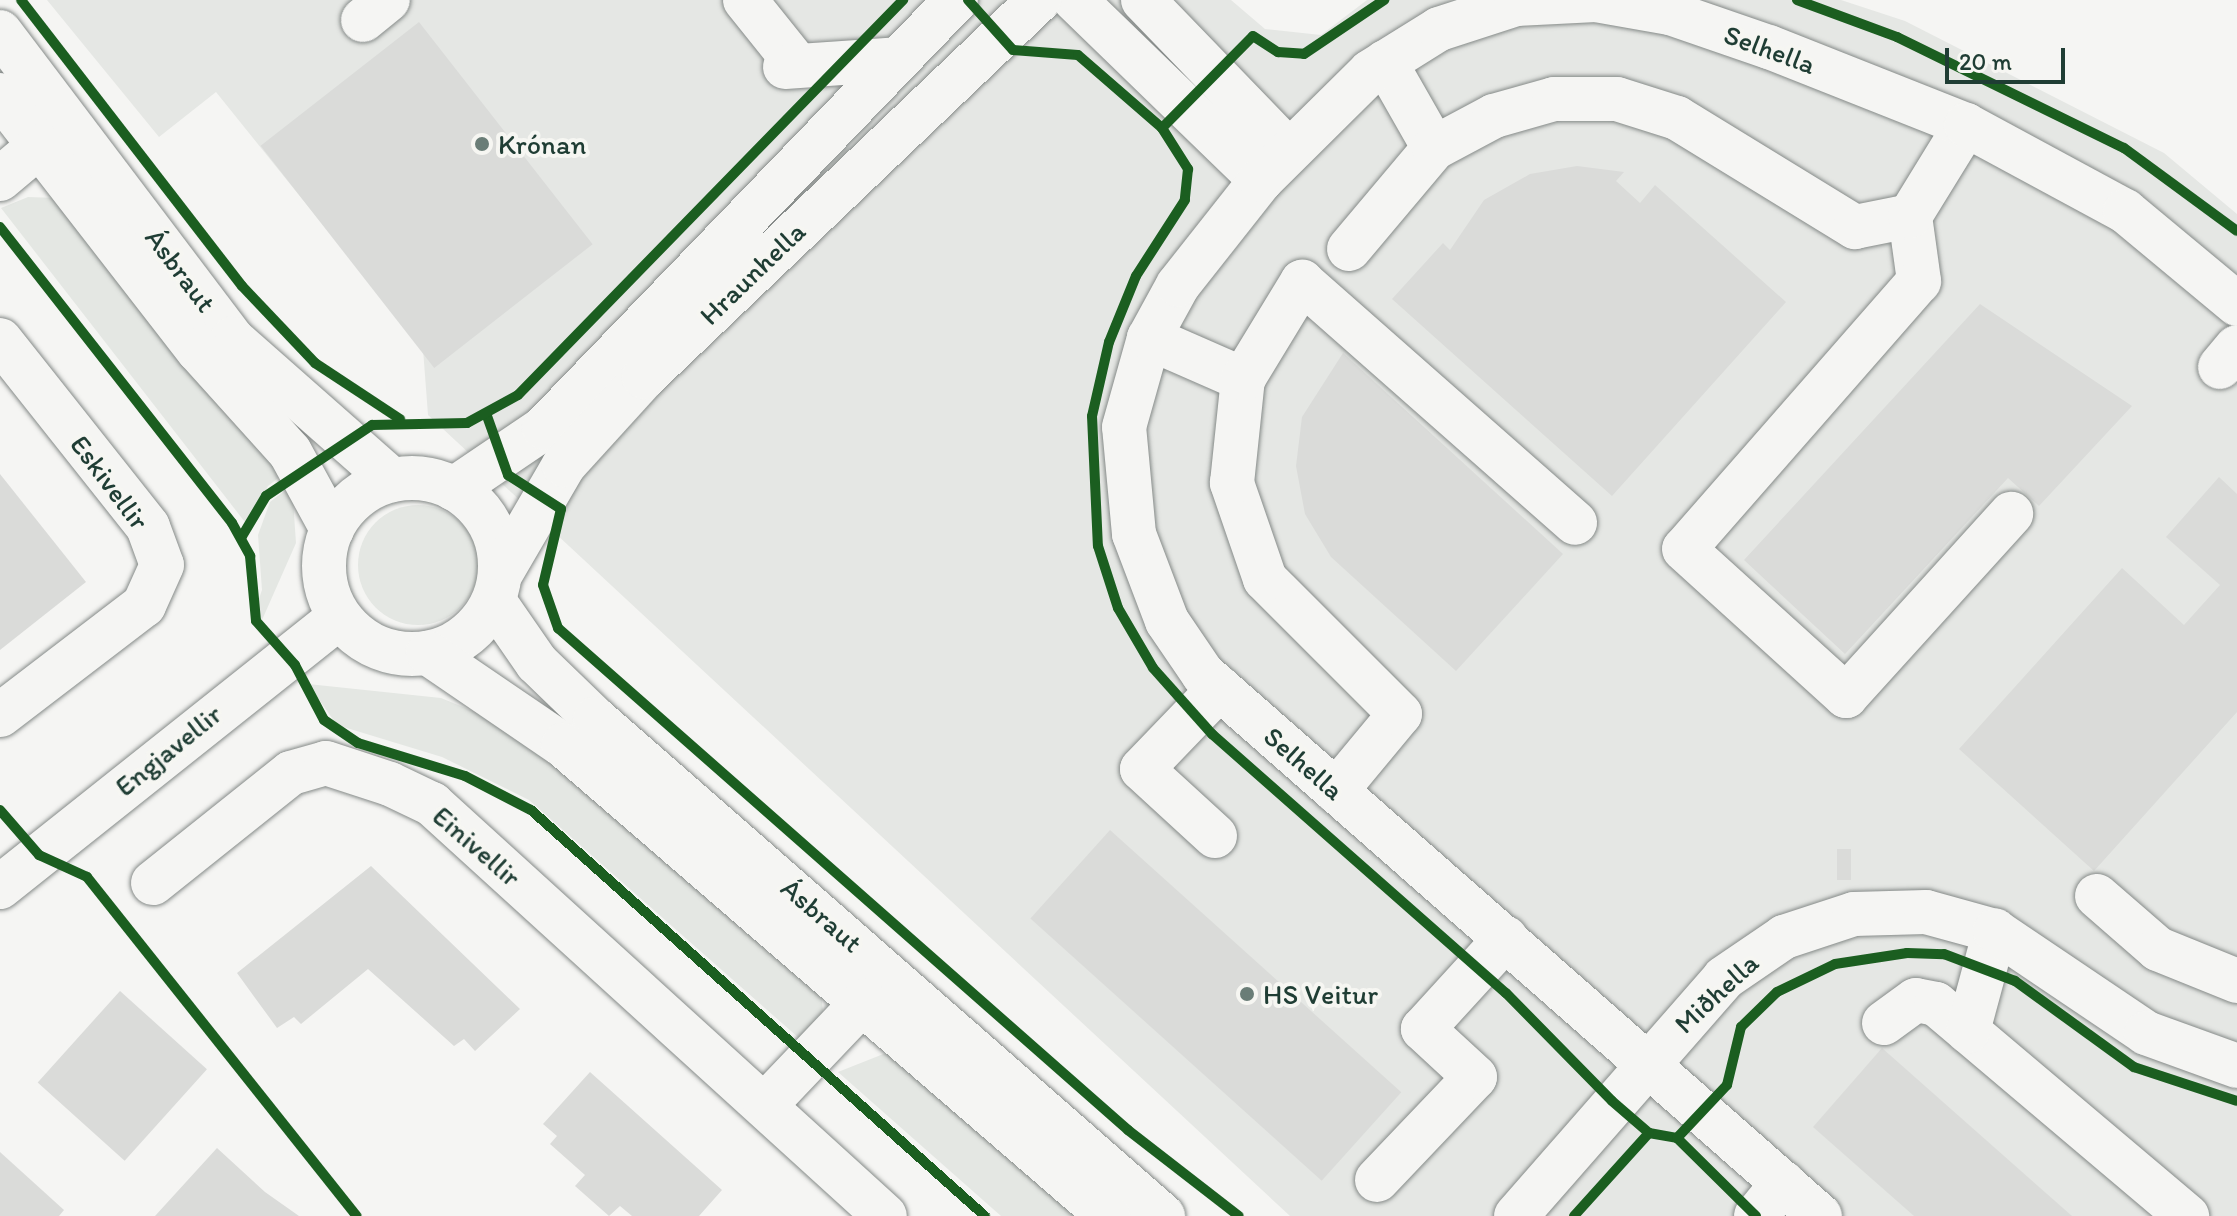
<!DOCTYPE html>
<meta charset="utf-8">
<style>
body{margin:0}
#map{position:relative;width:2237px;height:1216px;overflow:hidden;background:#f5f5f3;font-family:Itim,sans-serif}
div>[style]{position:absolute}
.built>*{inset:0;background:#e5e7e4}
.green>*{inset:0;background:#e4e7e3}
.round{border-radius:50%}
.building>*{inset:0;background:#dadbd9;transform-origin:0 0}
.roads{filter:drop-shadow(0 0 2px #858a88) drop-shadow(0 0 2px #858a88)}
.minor>*{height:44px;margin:-22px;padding:0 22px;transform-origin:22px;border-radius:22px;background:#f5f5f3}
.minor>.ring{margin:-22px;padding:0;box-sizing:content-box;background:none;border:44px solid #f5f5f3;border-radius:50%}
.cycleway>*{height:10px;margin:-5px;padding:0 5px;transform-origin:5px;border-radius:5px;background:#1b5e20}
.dots>*{width:22px;height:22px;translate:-50% -50%;box-sizing:border-box;border:4px solid #f6f6f2;border-radius:50%}
span{translate:-50% -50%;white-space:nowrap;text-align:center;line-height:1.15;-webkit-text-stroke:8px #f6f6f2;paint-order:stroke}
.street-label{font-size:28px;color:#1f3d34}
.poi-label{font-size:28px;color:#1f3d34}
.left{translate:0 -50%;text-align:left}
.scale{position:absolute;left:1945px;top:48px;width:120px;height:36px;box-sizing:border-box;border:4px solid #1f3d34;border-top:0;padding-left:10px;font-size:24px;line-height:28px;white-space:nowrap;color:#1f3d34;-webkit-text-stroke:6px #f6f6f2;paint-order:stroke}
</style>
<div id="map">
<div class="built">
<i style="clip-path:polygon(47px 0,1231px 0,1265px 29px,1321px 35px,1367px 0,1841px 0,1905px 21px,2164px 153px,2237px 214px,2237px 1216px,1290px 1216px,428px 415px,423px 349px,216px 92px,159px 137px)"></i>
</div>
<div class="green">
<i style="clip-path:polygon(28px 197px,57px 198px,287px 471px,268px 486px,248px 526px,1px 208px)"></i>
<i style="clip-path:polygon(292px 485px,296px 543px,262px 620px,255px 610px,262px 590px,258px 535px,270px 502px)"></i>
<i class="round" style="left:358px;top:505px;width:120px;height:120px"></i>
<i style="clip-path:polygon(308px 684px,441px 698px,536px 737px,821px 993px,823px 1012px,808px 1046px,529px 800px,442px 757px,337px 725px)"></i>
<i style="clip-path:polygon(886px 1053px,1084px 1216px,1001px 1216px,838px 1072px)"></i>
</div>
<div class="building">
<i style="left:419px;top:22px;width:282px;height:201px;rotate:52deg"></i>
<i style="clip-path:polygon(1577px 166px,1624px 172px,1616px 181px,1640px 203px,1655px 185px,1786px 302px,1612px 496px,1392px 299px,1443px 243px,1450px 250px,1484px 200px,1530px 174px)"></i>
<i style="clip-path:polygon(1980px 304px,2132px 406px,2039px 506px,2008px 478px,1845px 654px,1744px 560px)"></i>
<i style="clip-path:polygon(1343px 353px,1563px 554px,1456px 671px,1331px 557px,1305px 514px,1296px 466px,1302px 417px)"></i>
<i style="clip-path:polygon(0 474px,86px 582px,0 650px)"></i>
<i style="clip-path:polygon(2219px 477px,2237px 494px,2237px 712px,2094px 871px,1959px 749px,2122px 568px,2184px 625px,2220px 585px,2166px 537px)"></i>
<i style="left:1110px;top:830px;width:392px;height:119px;rotate:42deg"></i>
<i style="left:1837px;top:849px;width:14px;height:31px"></i>
<i style="clip-path:polygon(371px 866px,520px 1009px,475px 1051px,464px 1039px,454px 1046px,368px 969px,301px 1024px,294px 1017px,277px 1028px,237px 973px)"></i>
<i style="left:120px;top:991px;width:117px;height:123px;rotate:42deg"></i>
<i style="clip-path:polygon(1882px 1048px,2072px 1216px,1914px 1216px,1813px 1127px)"></i>
<i style="clip-path:polygon(590px 1072px,722px 1190px,699px 1216px,632px 1216px,620px 1206px,609px 1216px,575px 1186px,585px 1175px,550px 1144px,557px 1136px,543px 1124px)"></i>
<i style="clip-path:polygon(217px 1148px,265px 1192px,299px 1216px,155px 1216px)"></i>
<i style="clip-path:polygon(0 1152px,64px 1210px,59px 1216px,0 1216px)"></i>
</div>
<div class="roads">
<div class="minor">
<i style="left:745px;top:0;width:77px;rotate:51.3deg"></i>
<i style="left:1075px;top:0;width:259px;rotate:44.1deg"></i>
<i style="left:1143px;top:0;width:210px;rotate:46deg"></i>
<i style="left:363px;top:20px;width:32px;rotate:-39deg"></i>
<i style="left:0;top:32px;width:385px;rotate:52.9deg"></i>
<i style="left:232px;top:339px;width:213px;rotate:41.4deg"></i>
<i style="left:1385px;top:62px;width:99px;rotate:60.3deg"></i>
<i style="left:785px;top:67px;width:113px;rotate:-4deg"></i>
<i style="left:0;top:95px;width:323px;rotate:52.2deg"></i>
<i style="left:198px;top:350px;width:137px;rotate:48deg"></i>
<i style="left:290px;top:452px;width:88px;rotate:61.4deg"></i>
<i style="left:0;top:179px;width:51px;rotate:-40.2deg"></i>
<i style="left:1910px;top:216px;width:66px;rotate:82.1deg"></i>
<i style="left:1919px;top:281px;width:356px;rotate:131.2deg"></i>
<i style="left:1684px;top:549px;width:219px;rotate:42.2deg"></i>
<i style="left:1846px;top:696px;width:246px;rotate:-47.8deg"></i>
<i style="left:1349px;top:249px;width:132px;rotate:-49.9deg"></i>
<i style="left:1434px;top:148px;width:68px;rotate:-28.1deg"></i>
<i style="left:1494px;top:116px;width:62px;rotate:-15.8deg"></i>
<i style="left:1554px;top:99px;width:63px"></i>
<i style="left:1617px;top:99px;width:63px;rotate:17.6deg"></i>
<i style="left:1677px;top:118px;width:209px;rotate:31.5deg"></i>
<i style="left:1855px;top:227px;width:56px;rotate:-11.3deg"></i>
<i style="left:1910px;top:216px;width:107px;rotate:-58.4deg"></i>
<i style="left:1149px;top:338px;width:103px;rotate:23.6deg"></i>
<i style="left:0;top:340px;width:238px;rotate:51.6deg"></i>
<i style="left:148px;top:527px;width:40px;rotate:69.8deg"></i>
<i style="left:162px;top:565px;width:44px;rotate:114.2deg"></i>
<i style="left:144px;top:605px;width:181px;rotate:142.6deg"></i>
<i style="left:2220px;top:367px;width:26px;rotate:-50deg"></i>
<i class="ring" style="left:324px;top:478px;width:132px;height:132px"></i>
<i style="left:454px;top:489px;width:109px;rotate:-34.1deg"></i>
<i style="left:544px;top:428px;width:594px;rotate:-46.09deg"></i>
<i style="left:500px;top:575px;width:127px;rotate:-59.8deg"></i>
<i style="left:564px;top:465px;width:119px;rotate:-47.7deg"></i>
<i style="left:644px;top:377px;width:546px;rotate:-43.66deg"></i>
<i style="left:494px;top:601px;width:75px;rotate:55.3deg"></i>
<i style="left:537px;top:663px;width:81px;rotate:44deg"></i>
<i style="left:595px;top:719px;width:755px;rotate:41.19deg"></i>
<i style="left:428px;top:653px;width:163px;rotate:34.3deg"></i>
<i style="left:563px;top:745px;width:720px;rotate:40.83deg"></i>
<i style="left:1336px;top:791px;width:100px;rotate:-50.3deg"></i>
<i style="left:1400px;top:714px;width:191px;rotate:-135deg"></i>
<i style="left:1265px;top:579px;width:102px;rotate:-109deg"></i>
<i style="left:1232px;top:483px;width:105px;rotate:-84deg"></i>
<i style="left:1243px;top:379px;width:114px;rotate:-58.7deg"></i>
<i style="left:1302px;top:282px;width:364px;rotate:41.4deg"></i>
<i style="left:1215px;top:836px;width:99px;rotate:-137.5deg"></i>
<i style="left:1142px;top:769px;width:112px;rotate:-46.1deg"></i>
<i style="left:153px;top:883px;width:176px;rotate:-38.6deg"></i>
<i style="left:291px;top:773px;width:36px;rotate:-16deg"></i>
<i style="left:326px;top:763px;width:67px;rotate:18.2deg"></i>
<i style="left:390px;top:784px;width:47px;rotate:25.5deg"></i>
<i style="left:432px;top:804px;width:612px;rotate:42.29deg"></i>
<i style="left:0;top:887px;width:433px;rotate:-38.5deg"></i>
<i style="left:2097px;top:896px;width:81px;rotate:41deg"></i>
<i style="left:2158px;top:949px;width:85px;rotate:22.1deg"></i>
<i style="left:1884px;top:1023px;width:39px;rotate:-36deg"></i>
<i style="left:1916px;top:1000px;width:20px;rotate:11deg"></i>
<i style="left:1936px;top:1004px;width:329px;rotate:40.2deg"></i>
<i style="left:1968px;top:1031px;width:104px;rotate:-74.9deg"></i>
<i style="left:765px;top:1105px;width:144px;rotate:-46.4deg"></i>
<i style="left:1377px;top:1180px;width:142px;rotate:-46.4deg"></i>
<i style="left:1475px;top:1077px;width:71px;rotate:-137.3deg"></i>
<i style="left:1423px;top:1029px;width:123px;rotate:-47.6deg"></i>
<i style="left:1516px;top:1216px;width:316px;rotate:-48.8deg"></i>
<i style="left:1724px;top:978px;width:73px;rotate:-34.3deg"></i>
<i style="left:1784px;top:937px;width:74px;rotate:-18.2deg"></i>
<i style="left:1854px;top:914px;width:72px;rotate:-1.6deg"></i>
<i style="left:1926px;top:912px;width:72px;rotate:15.4deg"></i>
<i style="left:1995px;top:931px;width:182px;rotate:34deg"></i>
<i style="left:2146px;top:1033px;width:97px;rotate:19.9deg"></i>
<i style="left:1756px;top:1216px;width:43px;rotate:-50.7deg"></i>
<i style="left:1820px;top:1216px;width:821px;rotate:-138.7deg"></i>
<i style="left:1203px;top:674px;width:64px;rotate:-124.2deg"></i>
<i style="left:1167px;top:621px;width:93px;rotate:-110.8deg"></i>
<i style="left:1134px;top:534px;width:107px;rotate:-95.3deg"></i>
<i style="left:1124px;top:427px;width:92px;rotate:-74.3deg"></i>
<i style="left:1149px;top:338px;width:60px;rotate:-61.3deg"></i>
<i style="left:1178px;top:285px;width:134px;rotate:-51.7deg"></i>
<i style="left:1261px;top:180px;width:153px;rotate:-44.7deg"></i>
<i style="left:1370px;top:72px;width:81px;rotate:-31.9deg"></i>
<i style="left:1439px;top:29px;width:81px;rotate:-18deg"></i>
<i style="left:1516px;top:4px;width:80px;rotate:-2.9deg"></i>
<i style="left:1596px;top:0;width:75px;rotate:10deg"></i>
<i style="left:1670px;top:13px;width:105px;rotate:19deg"></i>
<i style="left:1769px;top:47px;width:212px;rotate:21.6deg"></i>
<i style="left:1966px;top:125px;width:181px;rotate:28.4deg"></i>
<i style="left:2125px;top:211px;width:146px;rotate:39.7deg"></i>
</div>
</div>
<div class="cycleway">
<i style="left:21px;top:0;width:361px;rotate:52.3deg"></i>
<i style="left:242px;top:286px;width:106px;rotate:46.5deg"></i>
<i style="left:315px;top:363px;width:102px;rotate:33.4deg"></i>
<i style="left:968px;top:0;width:67px;rotate:48deg"></i>
<i style="left:1013px;top:50px;width:65px;rotate:4.4deg"></i>
<i style="left:1078px;top:55px;width:111px;rotate:41deg"></i>
<i style="left:1162px;top:128px;width:49px;rotate:57.6deg"></i>
<i style="left:1188px;top:169px;width:31px;rotate:96deg"></i>
<i style="left:1185px;top:200px;width:90px;rotate:122.8deg"></i>
<i style="left:1136px;top:276px;width:71px;rotate:112.2deg"></i>
<i style="left:1109px;top:342px;width:76px;rotate:102.9deg"></i>
<i style="left:1092px;top:416px;width:130px;rotate:87.4deg"></i>
<i style="left:1098px;top:546px;width:65px;rotate:72.1deg"></i>
<i style="left:1118px;top:608px;width:69px;rotate:59.7deg"></i>
<i style="left:1153px;top:668px;width:89px;rotate:48.2deg"></i>
<i style="left:1212px;top:734px;width:392px;rotate:41.4deg"></i>
<i style="left:1506px;top:993px;width:151px;rotate:45.5deg"></i>
<i style="left:1612px;top:1101px;width:49px;rotate:40.9deg"></i>
<i style="left:1649px;top:1133px;width:28px;rotate:10deg"></i>
<i style="left:1677px;top:1138px;width:111px;rotate:44.6deg"></i>
<i style="left:1797px;top:0;width:107px;rotate:20.3deg"></i>
<i style="left:1897px;top:37px;width:253px;rotate:26.1deg"></i>
<i style="left:2124px;top:148px;width:140px;rotate:36.3deg"></i>
<i style="left:1162px;top:128px;width:129px;rotate:-45.3deg"></i>
<i style="left:1253px;top:36px;width:30px;rotate:33deg"></i>
<i style="left:1278px;top:52px;width:26px;rotate:4deg"></i>
<i style="left:1304px;top:54px;width:97px;rotate:-34deg"></i>
<i style="left:0;top:227px;width:376px;rotate:51.9deg"></i>
<i style="left:232px;top:523px;width:38px;rotate:61deg"></i>
<i style="left:250px;top:556px;width:65px;rotate:84.7deg"></i>
<i style="left:256px;top:621px;width:59px;rotate:48.4deg"></i>
<i style="left:295px;top:665px;width:62px;rotate:62.2deg"></i>
<i style="left:324px;top:720px;width:41px;rotate:34.1deg"></i>
<i style="left:358px;top:743px;width:112px;rotate:17.1deg"></i>
<i style="left:465px;top:776px;width:74px;rotate:27.3deg"></i>
<i style="left:531px;top:810px;width:609px;rotate:41.81deg"></i>
<i style="left:487px;top:416px;width:63px;rotate:70.4deg"></i>
<i style="left:508px;top:475px;width:63px;rotate:32.7deg"></i>
<i style="left:561px;top:509px;width:78px;rotate:103.3deg"></i>
<i style="left:543px;top:585px;width:46px;rotate:70.8deg"></i>
<i style="left:558px;top:628px;width:760px;rotate:41.37deg"></i>
<i style="left:1128px;top:1130px;width:140px;rotate:37.8deg"></i>
<i style="left:241px;top:538px;width:49px;rotate:-59.2deg"></i>
<i style="left:266px;top:496px;width:128px;rotate:-33.8deg"></i>
<i style="left:372px;top:425px;width:95px;rotate:-1.2deg"></i>
<i style="left:467px;top:423px;width:58px;rotate:-28.8deg"></i>
<i style="left:518px;top:395px;width:552px;rotate:-45.73deg"></i>
<i style="left:0;top:810px;width:60px;rotate:49.1deg"></i>
<i style="left:39px;top:855px;width:53px;rotate:24.6deg"></i>
<i style="left:87px;top:877px;width:433px;rotate:51.5deg"></i>
<i style="left:1677px;top:1138px;width:73px;rotate:-46.7deg"></i>
<i style="left:1727px;top:1085px;width:60px;rotate:-76.4deg"></i>
<i style="left:1741px;top:1027px;width:50px;rotate:-44.2deg"></i>
<i style="left:1777px;top:992px;width:64px;rotate:-25.8deg"></i>
<i style="left:1835px;top:964px;width:73px;rotate:-8.7deg"></i>
<i style="left:1907px;top:953px;width:37px;rotate:2deg"></i>
<i style="left:1944px;top:954px;width:76px;rotate:20.8deg"></i>
<i style="left:2015px;top:981px;width:147px;rotate:35.9deg"></i>
<i style="left:2134px;top:1067px;width:108px;rotate:18.3deg"></i>
<i style="left:1574px;top:1216px;width:112px;rotate:-47.9deg"></i>
</div>
<div class="dots">
<i style="left:482px;top:144px;background:#6a7d77"></i>
<i style="left:1247px;top:994px;background:#6a7d77"></i>
</div>
<div class="street-label">
<span style="left:1770px;top:49px;rotate:20deg">Selhella</span>
<span style="left:181px;top:270px;rotate:53deg">Ásbraut</span>
<span style="left:752px;top:273px;rotate:-44deg">Hraunhella</span>
<span style="left:110px;top:482px;rotate:53deg">Eskivellir</span>
<span style="left:168px;top:750px;rotate:-39deg">Engjavellir</span>
<span style="left:1304px;top:763px;rotate:41deg">Selhella</span>
<span style="left:477px;top:846px;rotate:41deg">Einivellir</span>
<span style="left:822px;top:915px;rotate:41deg">Ásbraut</span>
<span style="left:1716px;top:993px;rotate:-43deg">Miðhella</span>
</div>
<div class="poi-label">
<span class="left" style="left:498px;top:144px">Krónan</span>
<span class="left" style="left:1263px;top:994px">HS Veitur</span>
</div>
<div class="scale">20 m</div>
</div>
